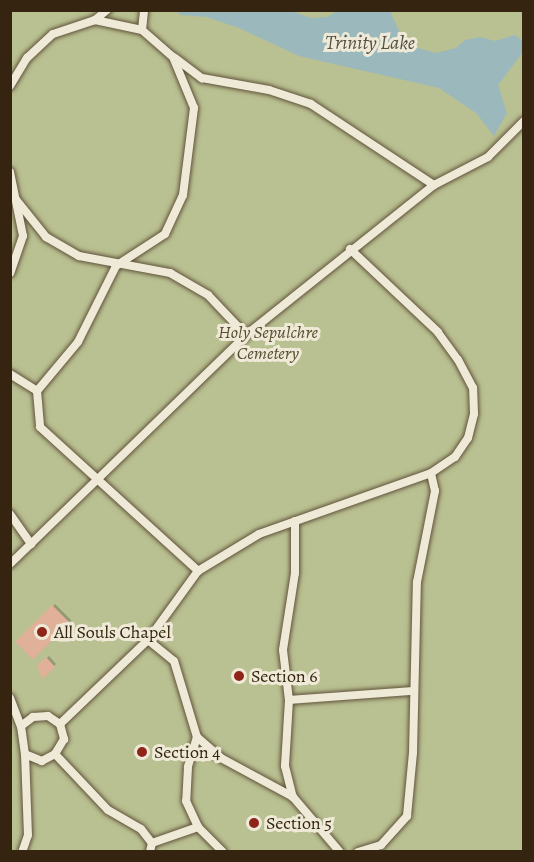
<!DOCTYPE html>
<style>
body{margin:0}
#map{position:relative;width:534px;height:862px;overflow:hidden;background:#e7dec1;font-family:Alegreya,serif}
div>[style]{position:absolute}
.green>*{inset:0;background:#b9c091;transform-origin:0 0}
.water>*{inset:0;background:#9bb9bd}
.shadow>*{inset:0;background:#0003;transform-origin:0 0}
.building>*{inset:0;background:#e1b098;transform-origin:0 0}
.roads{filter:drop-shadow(0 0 2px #62533c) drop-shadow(0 0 2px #62533c)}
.service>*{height:8px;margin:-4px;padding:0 4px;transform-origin:4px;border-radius:4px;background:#efead7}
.dots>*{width:16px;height:16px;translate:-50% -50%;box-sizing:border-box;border:3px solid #efead7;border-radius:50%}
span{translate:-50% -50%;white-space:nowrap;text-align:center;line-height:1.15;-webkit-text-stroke:6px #efead7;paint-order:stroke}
.park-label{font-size:18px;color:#564c30;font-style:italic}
.poi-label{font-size:18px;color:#352510}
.left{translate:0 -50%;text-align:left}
.water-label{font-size:20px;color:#545144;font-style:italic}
.frame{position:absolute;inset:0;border:12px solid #352510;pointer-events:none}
</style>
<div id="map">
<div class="green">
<i style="left:10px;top:11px;width:513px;height:840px"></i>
</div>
<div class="water">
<i style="clip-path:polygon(176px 11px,292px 11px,311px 18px,327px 17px,337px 11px,390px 11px,401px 35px,414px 47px,436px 53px,456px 48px,465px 40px,480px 37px,495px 41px,515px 35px,523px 41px,523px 52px,498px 85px,507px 113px,494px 136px,476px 113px,439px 88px,299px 56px,239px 28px,206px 17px,180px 15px)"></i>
</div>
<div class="shadow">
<i style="left:55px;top:604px;width:23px;height:53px;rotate:45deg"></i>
<i style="clip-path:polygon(49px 656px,56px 664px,43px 676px,39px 666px)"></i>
</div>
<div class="building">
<i style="left:52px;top:605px;width:25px;height:52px;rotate:45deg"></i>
<i style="clip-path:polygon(46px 657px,55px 667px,42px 679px,37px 666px)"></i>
</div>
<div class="roads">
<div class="service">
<i style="left:95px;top:20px;width:16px;rotate:-40deg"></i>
<i style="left:142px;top:30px;width:20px;rotate:-84deg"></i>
<i style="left:175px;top:58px;width:34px;rotate:37deg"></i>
<i style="left:202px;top:78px;width:68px;rotate:10.2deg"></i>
<i style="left:269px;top:90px;width:44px;rotate:18.4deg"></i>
<i style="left:311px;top:104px;width:147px;rotate:33.4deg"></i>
<i style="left:10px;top:86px;width:33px;rotate:-59deg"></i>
<i style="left:27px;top:58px;width:35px;rotate:-43deg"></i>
<i style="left:53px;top:34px;width:44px;rotate:-18.4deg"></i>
<i style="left:95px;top:20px;width:48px;rotate:12deg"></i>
<i style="left:142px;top:30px;width:41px;rotate:41.1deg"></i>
<i style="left:173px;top:57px;width:55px;rotate:67.6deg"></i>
<i style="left:194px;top:108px;width:88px;rotate:97.2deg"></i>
<i style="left:183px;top:195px;width:43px;rotate:114.8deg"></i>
<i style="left:165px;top:234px;width:59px;rotate:146.9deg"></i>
<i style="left:116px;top:266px;width:85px;rotate:116.6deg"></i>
<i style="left:78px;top:342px;width:64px;rotate:129.9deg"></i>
<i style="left:37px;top:391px;width:36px;rotate:85deg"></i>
<i style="left:40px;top:427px;width:214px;rotate:42.3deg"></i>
<i style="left:10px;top:172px;width:65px;rotate:78.5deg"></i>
<i style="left:23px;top:236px;width:39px;rotate:109deg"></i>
<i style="left:10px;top:192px;width:58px;rotate:51.3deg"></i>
<i style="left:46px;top:237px;width:38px;rotate:30deg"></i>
<i style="left:79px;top:256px;width:93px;rotate:10.6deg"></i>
<i style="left:170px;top:273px;width:44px;rotate:30.1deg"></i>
<i style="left:208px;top:295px;width:55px;rotate:46.5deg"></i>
<i style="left:10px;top:374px;width:32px;rotate:32deg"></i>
<i style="left:10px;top:514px;width:37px;rotate:55deg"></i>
<i style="left:295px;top:521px;width:52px;rotate:90deg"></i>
<i style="left:295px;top:573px;width:78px;rotate:98.9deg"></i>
<i style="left:283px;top:650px;width:50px;rotate:83.2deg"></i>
<i style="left:289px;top:700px;width:66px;rotate:93.5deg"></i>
<i style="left:285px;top:766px;width:32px;rotate:76deg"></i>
<i style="left:293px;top:797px;width:72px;rotate:49.5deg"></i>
<i style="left:10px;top:564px;width:329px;rotate:-44.1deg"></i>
<i style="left:246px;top:335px;width:241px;rotate:-38.6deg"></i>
<i style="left:434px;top:185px;width:61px;rotate:-27.4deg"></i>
<i style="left:488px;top:157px;width:51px;rotate:-45deg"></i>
<i style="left:148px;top:640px;width:33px;rotate:39deg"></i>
<i style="left:174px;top:661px;width:79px;rotate:73.2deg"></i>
<i style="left:197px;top:737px;width:31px;rotate:107deg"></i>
<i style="left:188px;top:767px;width:34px;rotate:93deg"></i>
<i style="left:186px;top:801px;width:29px;rotate:65deg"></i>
<i style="left:198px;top:827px;width:35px;rotate:45deg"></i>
<i style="left:10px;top:698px;width:30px;rotate:69deg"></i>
<i style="left:21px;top:726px;width:28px;rotate:82deg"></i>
<i style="left:25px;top:754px;width:81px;rotate:87.9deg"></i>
<i style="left:28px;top:835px;width:18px;rotate:109deg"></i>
<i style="left:289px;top:700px;width:124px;rotate:-4.2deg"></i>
<i style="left:60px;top:724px;width:122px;rotate:-43.7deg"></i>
<i style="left:148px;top:640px;width:85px;rotate:-54.1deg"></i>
<i style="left:198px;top:571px;width:71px;rotate:-31.2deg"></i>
<i style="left:259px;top:534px;width:182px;rotate:-19.5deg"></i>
<i style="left:431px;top:473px;width:29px;rotate:-34deg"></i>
<i style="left:455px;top:457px;width:23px;rotate:-56deg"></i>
<i style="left:468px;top:438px;width:25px;rotate:-76deg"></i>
<i style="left:474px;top:414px;width:26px;rotate:-92deg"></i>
<i style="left:473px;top:388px;width:32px;rotate:-118deg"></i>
<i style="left:458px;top:360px;width:34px;rotate:-126deg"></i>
<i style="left:438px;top:332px;width:121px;rotate:-136.7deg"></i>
<i style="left:21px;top:726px;width:15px;rotate:-37deg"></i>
<i style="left:33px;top:717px;width:15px;rotate:-4deg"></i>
<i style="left:48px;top:716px;width:14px;rotate:34deg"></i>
<i style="left:60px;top:724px;width:16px;rotate:75deg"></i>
<i style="left:64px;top:739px;width:17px;rotate:121deg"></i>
<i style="left:55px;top:754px;width:15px;rotate:152deg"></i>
<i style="left:42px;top:761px;width:18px;rotate:-158deg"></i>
<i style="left:197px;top:737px;width:32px;rotate:41deg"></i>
<i style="left:221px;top:758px;width:82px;rotate:28.4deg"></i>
<i style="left:55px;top:754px;width:77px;rotate:46.6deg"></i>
<i style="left:108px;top:810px;width:38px;rotate:30deg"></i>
<i style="left:141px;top:829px;width:18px;rotate:52deg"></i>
<i style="left:152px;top:843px;width:9px;rotate:103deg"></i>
<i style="left:152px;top:843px;width:49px;rotate:-19.2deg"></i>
<i style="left:358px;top:852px;width:24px;rotate:-17deg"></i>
<i style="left:381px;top:845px;width:39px;rotate:-48deg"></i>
<i style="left:407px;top:816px;width:63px;rotate:-84.6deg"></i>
<i style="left:413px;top:753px;width:171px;rotate:-88.7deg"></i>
<i style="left:417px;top:582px;width:93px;rotate:-78.8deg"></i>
<i style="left:435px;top:491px;width:18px;rotate:-103deg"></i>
</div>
</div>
<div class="dots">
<i style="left:42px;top:632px;background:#8f2418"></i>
<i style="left:239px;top:676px;background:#8f2418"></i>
<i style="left:142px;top:752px;background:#8f2418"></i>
<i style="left:254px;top:823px;background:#8f2418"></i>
</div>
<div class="park-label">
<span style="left:268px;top:343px">Holy Sepulchre<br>Cemetery</span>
</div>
<div class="poi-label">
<span class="left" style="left:54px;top:632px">All Souls Chapel</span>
<span class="left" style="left:251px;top:676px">Section 6</span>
<span class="left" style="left:154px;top:752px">Section 4</span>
<span class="left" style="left:266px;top:823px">Section 5</span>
</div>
<div class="water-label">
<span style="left:370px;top:42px">Trinity Lake</span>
</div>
<div class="frame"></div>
</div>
